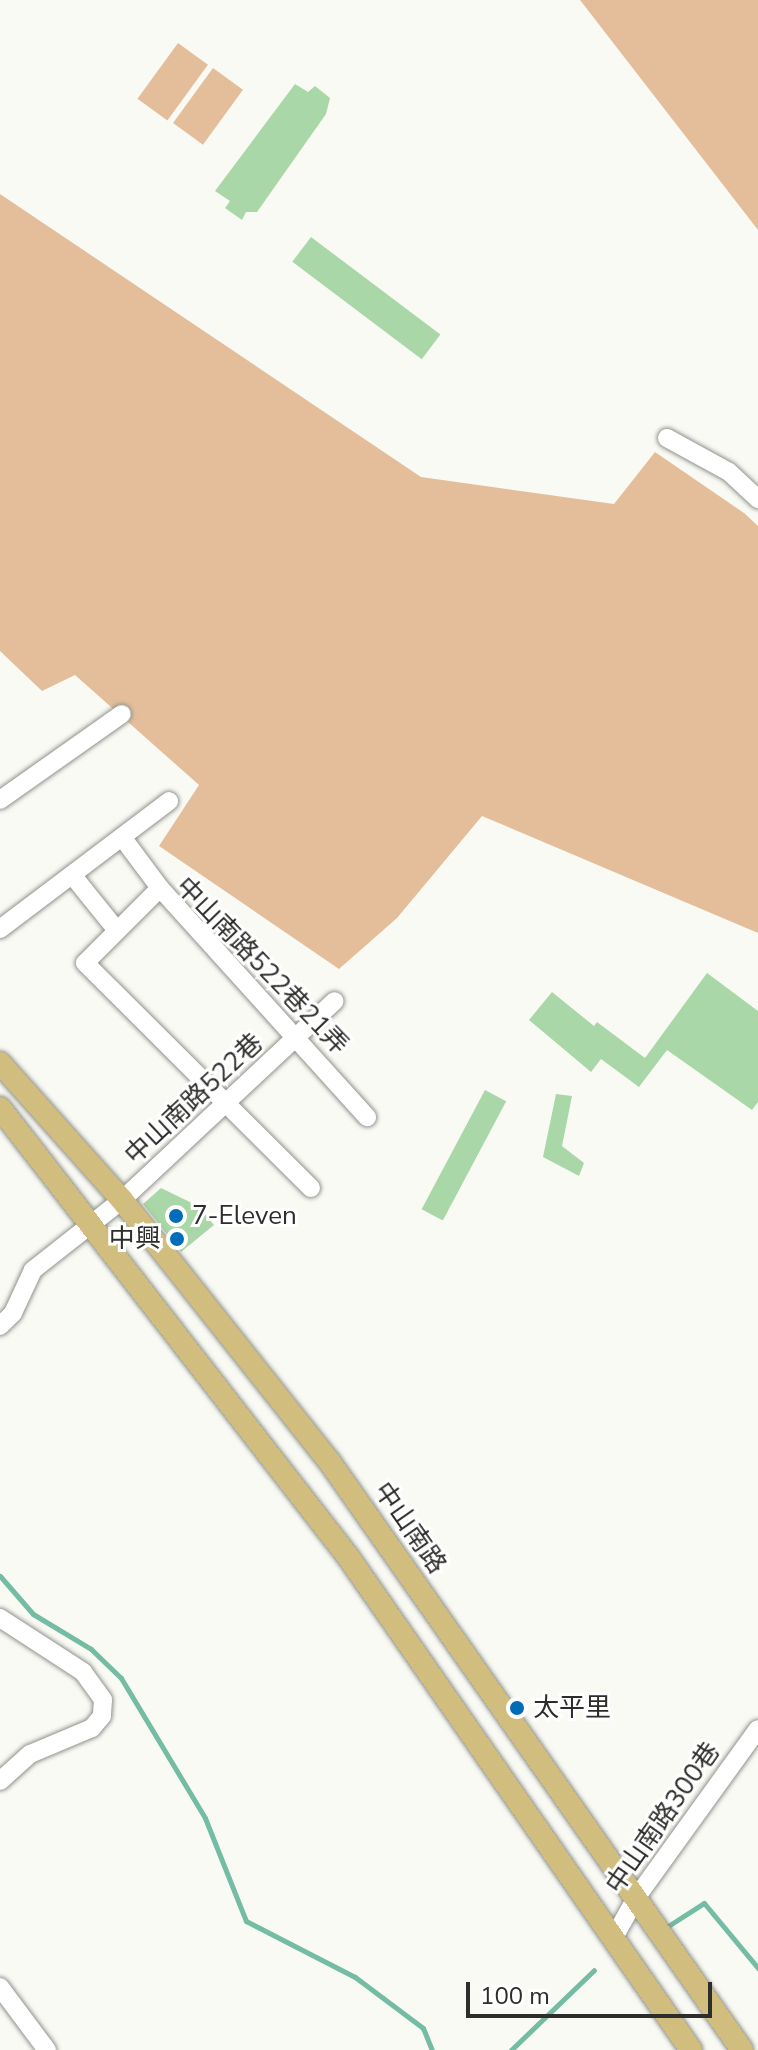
<!DOCTYPE html>
<meta charset="utf-8">
<style>
body{margin:0}
#map{position:relative;width:758px;height:2050px;overflow:hidden;background:#f9faf4;font-family:"Nunito Sans","Noto Sans TC",sans-serif}
div>[style]{position:absolute}
.green>*{inset:0;background:#e4be9b;transform-origin:0 0}
.stream>*{height:5px;margin:-2.5px;padding:0 2.5px;transform-origin:2.5px;border-radius:2.5px;background:#74bca3}
.building>*{inset:0;background:#aad7a7;transform-origin:0 0}
.roads{filter:drop-shadow(0 0 2px #90928c) drop-shadow(0 0 2px #90928c)}
.minor>*{height:18px;margin:-9px;padding:0 9px;transform-origin:9px;border-radius:9px;background:#fff}
.major>*{height:22px;margin:-11px;padding:0 11px;transform-origin:11px;border-radius:11px;background:#d1bd7e}
.dots>*{width:22px;height:22px;translate:-50% -50%;box-sizing:border-box;border:4px solid #fff;border-radius:50%}
span{translate:-50% -50%;white-space:nowrap;text-align:center;line-height:1.15;-webkit-text-stroke:6px #fff;paint-order:stroke}
.street-label{font-size:26px;color:#2d2d2b}
.poi-label{font-size:26px;color:#2d2d2b}
.left{translate:0 -50%;text-align:left}
.right{translate:-100% -50%;text-align:right}
.scale{position:absolute;left:466px;top:1982px;width:246px;height:36px;box-sizing:border-box;border:4px solid #2d2d2b;border-top:0;padding-left:10px;font-size:24px;line-height:28px;white-space:nowrap;color:#2d2d2b;-webkit-text-stroke:6px #fff;paint-order:stroke}
</style>
<div id="map">
<div class="green">
<i style="clip-path:polygon(580px 0,758px 0,758px 233px,758px 230px)"></i>
<i style="left:178px;top:43px;width:37px;height:69px;rotate:36deg"></i>
<i style="left:213px;top:68px;width:37px;height:68px;rotate:36deg"></i>
<i style="clip-path:polygon(0 194px,421px 477px,614px 504px,655px 452px,744px 513px,758px 526px,758px 933px,482px 816px,397px 918px,339px 969px,159px 846px,199px 785px,75px 675px,42px 691px,0 651px)"></i>
</div>
<div class="stream">
<i style="left:0;top:1576px;width:50px;rotate:49deg"></i>
<i style="left:33px;top:1614px;width:68px;rotate:31.1deg"></i>
<i style="left:91px;top:1649px;width:42px;rotate:44deg"></i>
<i style="left:121px;top:1678px;width:163px;rotate:59deg"></i>
<i style="left:205px;top:1818px;width:111px;rotate:68.3deg"></i>
<i style="left:246px;top:1921px;width:123px;rotate:27.2deg"></i>
<i style="left:355px;top:1977px;width:85px;rotate:36.9deg"></i>
<i style="left:423px;top:2028px;width:24px;rotate:68deg"></i>
<i style="left:665px;top:1928px;width:46px;rotate:-32.7deg"></i>
<i style="left:704px;top:1903px;width:85px;rotate:50.3deg"></i>
<i style="left:511px;top:2050px;width:115px;rotate:-43.9deg"></i>
</div>
<div class="building">
<i style="clip-path:polygon(295px 84px,308px 92px,315px 86px,330px 98px,326px 114px,257px 212px,246px 212px,242px 220px,225px 208px,230px 201px,215px 191px)"></i>
<i style="left:311px;top:237px;width:162px;height:31px;rotate:37deg"></i>
<i style="clip-path:polygon(707px 973px,758px 1011px,758px 1102px,752px 1110px,667px 1050px,639px 1087px,601px 1059px,591px 1072px,529px 1020px,552px 992px,594px 1026px,597px 1022px,645px 1058px)"></i>
<i style="left:485px;top:1090px;width:24px;height:135px;rotate:28deg"></i>
<i style="clip-path:polygon(556px 1094px,572px 1096px,562px 1146px,584px 1163px,579px 1176px,543px 1157px)"></i>
<i style="clip-path:polygon(161px 1188px,198px 1206px,214px 1225px,181px 1252px,143px 1204px)"></i>
</div>
<div class="roads">
<div class="minor">
<i style="left:667px;top:438px;width:71px;rotate:28.7deg"></i>
<i style="left:729px;top:472px;width:40px;rotate:43deg"></i>
<i style="left:0;top:800px;width:149px;rotate:-35.2deg"></i>
<i style="left:122px;top:837px;width:64px;rotate:53.3deg"></i>
<i style="left:73px;top:876px;width:67px;rotate:51.1deg"></i>
<i style="left:0;top:929px;width:212px;rotate:-37.1deg"></i>
<i style="left:311px;top:1188px;width:319px;rotate:-135.1deg"></i>
<i style="left:85px;top:963px;width:106px;rotate:-45deg"></i>
<i style="left:160px;top:888px;width:309px;rotate:47.9deg"></i>
<i style="left:0;top:1326px;width:18px;rotate:-45deg"></i>
<i style="left:13px;top:1313px;width:47px;rotate:-65.1deg"></i>
<i style="left:33px;top:1270px;width:113px;rotate:-38.2deg"></i>
<i style="left:122px;top:1200px;width:291px;rotate:-43.1deg"></i>
<i style="left:0;top:1618px;width:99px;rotate:33deg"></i>
<i style="left:83px;top:1672px;width:34px;rotate:54deg"></i>
<i style="left:103px;top:1700px;width:16px;rotate:94deg"></i>
<i style="left:102px;top:1716px;width:16px;rotate:130deg"></i>
<i style="left:92px;top:1728px;width:67px;rotate:157.2deg"></i>
<i style="left:30px;top:1754px;width:40px;rotate:138deg"></i>
<i style="left:613px;top:1939px;width:47px;rotate:-60.7deg"></i>
<i style="left:636px;top:1898px;width:208px;rotate:-54.2deg"></i>
<i style="left:0;top:1987px;width:79px;rotate:53.3deg"></i>
</div>
<div class="major">
<i style="left:0;top:1063px;width:183px;rotate:48.3deg"></i>
<i style="left:122px;top:1200px;width:333px;rotate:51.6deg"></i>
<i style="left:329px;top:1461px;width:719px;rotate:54.96deg"></i>
<i style="left:0;top:1108px;width:569px;rotate:52.2deg"></i>
<i style="left:349px;top:1558px;width:599px;rotate:55.2deg"></i>
</div>
</div>
<div class="dots">
<i style="left:176px;top:1216px;background:#016db8"></i>
<i style="left:177px;top:1239px;background:#016db8"></i>
<i style="left:517px;top:1708px;background:#016db8"></i>
</div>
<div class="street-label">
<span style="left:262px;top:966px;rotate:46deg">中山南路522巷21弄</span>
<span style="left:194px;top:1099px;rotate:-43deg">中山南路522巷</span>
<span style="left:410px;top:1528px;rotate:55deg">中山南路</span>
<span style="left:663px;top:1818px;rotate:-55deg">中山南路300巷</span>
</div>
<div class="poi-label">
<span class="left" style="left:192px;top:1216px">7-Eleven</span>
<span class="right" style="left:161px;top:1239px">中興</span>
<span class="left" style="left:533px;top:1708px">太平里</span>
</div>
<div class="scale">100 m</div>
</div>
